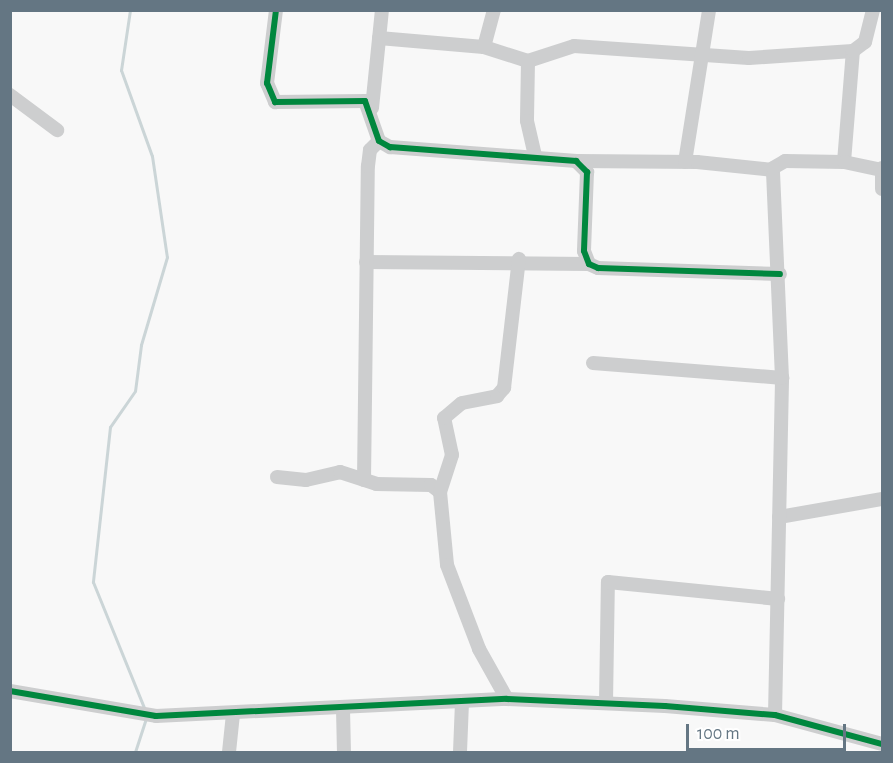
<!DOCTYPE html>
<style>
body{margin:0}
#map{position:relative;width:893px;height:763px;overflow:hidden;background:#f8f8f8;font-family:"Alegreya Sans",sans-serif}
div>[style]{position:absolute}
.stream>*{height:3px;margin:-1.5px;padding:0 1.5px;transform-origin:1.5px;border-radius:1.5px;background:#cbd5d7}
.minor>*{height:14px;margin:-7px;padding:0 7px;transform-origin:7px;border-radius:7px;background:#cdcecf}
.cycleway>*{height:6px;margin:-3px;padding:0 3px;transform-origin:3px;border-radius:3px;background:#00873e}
span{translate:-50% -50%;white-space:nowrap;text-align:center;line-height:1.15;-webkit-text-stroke:6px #fff;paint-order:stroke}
.frame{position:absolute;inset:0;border:12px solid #647683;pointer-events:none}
.scale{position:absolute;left:686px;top:724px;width:160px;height:27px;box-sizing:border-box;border:3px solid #647683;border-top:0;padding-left:8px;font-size:18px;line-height:21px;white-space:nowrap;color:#647683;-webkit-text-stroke:4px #fff;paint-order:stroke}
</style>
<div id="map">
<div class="stream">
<i style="left:130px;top:10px;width:61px;rotate:98.5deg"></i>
<i style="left:121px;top:70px;width:91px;rotate:70.2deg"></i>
<i style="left:152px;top:156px;width:102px;rotate:81.6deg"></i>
<i style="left:167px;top:257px;width:92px;rotate:106.5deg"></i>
<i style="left:141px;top:345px;width:46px;rotate:97.4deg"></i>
<i style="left:135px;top:391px;width:44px;rotate:124.8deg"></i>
<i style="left:110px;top:427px;width:156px;rotate:96.3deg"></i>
<i style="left:93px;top:582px;width:138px;rotate:67.9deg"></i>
<i style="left:135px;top:752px;width:35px;rotate:-72deg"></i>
</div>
<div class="minor">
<i style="left:276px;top:10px;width:74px;rotate:97deg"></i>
<i style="left:267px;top:83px;width:21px;rotate:67deg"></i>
<i style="left:275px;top:102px;width:90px;rotate:-0.6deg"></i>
<i style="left:365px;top:101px;width:42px;rotate:70.7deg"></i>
<i style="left:379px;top:141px;width:13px;rotate:29deg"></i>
<i style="left:390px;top:147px;width:187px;rotate:4.3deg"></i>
<i style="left:576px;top:161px;width:16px;rotate:45deg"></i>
<i style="left:587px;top:172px;width:79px;rotate:92.2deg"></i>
<i style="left:584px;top:251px;width:14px;rotate:69deg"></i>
<i style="left:589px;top:264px;width:10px;rotate:24deg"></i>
<i style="left:598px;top:268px;width:182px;rotate:1.9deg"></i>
<i style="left:379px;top:38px;width:105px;rotate:4.9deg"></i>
<i style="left:484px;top:47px;width:46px;rotate:17.7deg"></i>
<i style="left:528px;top:61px;width:48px;rotate:-18.1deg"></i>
<i style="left:574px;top:46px;width:175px;rotate:3.9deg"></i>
<i style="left:749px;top:58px;width:104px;rotate:-3.9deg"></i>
<i style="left:484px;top:47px;width:38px;rotate:-75deg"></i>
<i style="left:528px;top:61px;width:60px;rotate:91deg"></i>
<i style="left:527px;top:121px;width:37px;rotate:77deg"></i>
<i style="left:10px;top:95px;width:59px;rotate:36.7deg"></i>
<i style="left:372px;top:108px;width:99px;rotate:-84.2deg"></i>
<i style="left:576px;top:161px;width:121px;rotate:0.5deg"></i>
<i style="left:697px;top:162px;width:76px;rotate:6deg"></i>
<i style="left:685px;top:162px;width:154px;rotate:-81deg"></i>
<i style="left:844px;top:162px;width:111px;rotate:-85.4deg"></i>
<i style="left:853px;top:51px;width:15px;rotate:-37deg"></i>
<i style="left:865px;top:42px;width:33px;rotate:-76deg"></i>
<i style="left:882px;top:168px;width:21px;rotate:90deg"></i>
<i style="left:366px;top:262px;width:223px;rotate:0.5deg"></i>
<i style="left:593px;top:363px;width:190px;rotate:4.5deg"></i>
<i style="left:277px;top:477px;width:29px;rotate:6deg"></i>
<i style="left:306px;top:480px;width:35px;rotate:-13deg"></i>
<i style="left:340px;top:472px;width:38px;rotate:18deg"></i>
<i style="left:376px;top:484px;width:55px;rotate:1deg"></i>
<i style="left:431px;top:485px;width:11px;rotate:38deg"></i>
<i style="left:440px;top:492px;width:73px;rotate:84.5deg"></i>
<i style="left:447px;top:565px;width:90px;rotate:69.1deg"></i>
<i style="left:479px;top:649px;width:57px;rotate:60.8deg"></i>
<i style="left:364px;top:480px;width:314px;rotate:-89.3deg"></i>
<i style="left:368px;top:166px;width:16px;rotate:-83deg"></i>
<i style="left:370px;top:150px;width:13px;rotate:-45deg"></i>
<i style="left:440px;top:492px;width:39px;rotate:-72deg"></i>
<i style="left:452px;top:455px;width:38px;rotate:-102deg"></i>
<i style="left:444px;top:418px;width:23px;rotate:-40deg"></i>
<i style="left:462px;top:403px;width:36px;rotate:-11deg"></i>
<i style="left:497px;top:396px;width:11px;rotate:-49deg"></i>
<i style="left:504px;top:388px;width:130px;rotate:-83.4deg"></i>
<i style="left:779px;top:517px;width:105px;rotate:-9.9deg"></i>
<i style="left:10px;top:691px;width:148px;rotate:9.7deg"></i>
<i style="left:156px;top:716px;width:351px;rotate:-2.8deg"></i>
<i style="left:507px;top:699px;width:158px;rotate:2.5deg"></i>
<i style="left:665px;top:706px;width:110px;rotate:4.7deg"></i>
<i style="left:775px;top:715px;width:111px;rotate:15.2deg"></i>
<i style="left:606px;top:703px;width:121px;rotate:-89.1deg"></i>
<i style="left:608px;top:582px;width:171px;rotate:5.7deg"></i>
<i style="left:343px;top:709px;width:43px;rotate:88.7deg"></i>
<i style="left:775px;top:715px;width:337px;rotate:-88.8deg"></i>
<i style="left:782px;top:378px;width:210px;rotate:-92.5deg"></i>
<i style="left:773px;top:168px;width:14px;rotate:-30deg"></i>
<i style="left:785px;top:161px;width:59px;rotate:1deg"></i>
<i style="left:844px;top:162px;width:38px;rotate:12deg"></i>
<i style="left:229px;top:752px;width:36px;rotate:-84deg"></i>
<i style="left:460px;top:752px;width:50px;rotate:-87.7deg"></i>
</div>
<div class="cycleway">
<i style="left:276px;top:10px;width:74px;rotate:97deg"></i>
<i style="left:267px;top:83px;width:21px;rotate:67deg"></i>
<i style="left:275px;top:102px;width:90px;rotate:-0.6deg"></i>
<i style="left:365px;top:101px;width:42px;rotate:70.7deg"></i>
<i style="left:379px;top:141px;width:13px;rotate:29deg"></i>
<i style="left:390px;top:147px;width:187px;rotate:4.3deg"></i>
<i style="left:576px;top:161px;width:16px;rotate:45deg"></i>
<i style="left:587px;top:172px;width:79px;rotate:92.2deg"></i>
<i style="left:584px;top:251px;width:14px;rotate:69deg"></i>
<i style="left:589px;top:264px;width:10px;rotate:24deg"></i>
<i style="left:598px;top:268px;width:182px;rotate:1.9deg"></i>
<i style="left:10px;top:691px;width:148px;rotate:9.7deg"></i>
<i style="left:156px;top:716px;width:351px;rotate:-2.8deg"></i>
<i style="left:507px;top:699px;width:158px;rotate:2.5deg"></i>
<i style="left:665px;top:706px;width:110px;rotate:4.7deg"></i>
<i style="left:775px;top:715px;width:111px;rotate:15.2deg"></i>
</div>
<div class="frame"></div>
<div class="scale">100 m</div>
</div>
